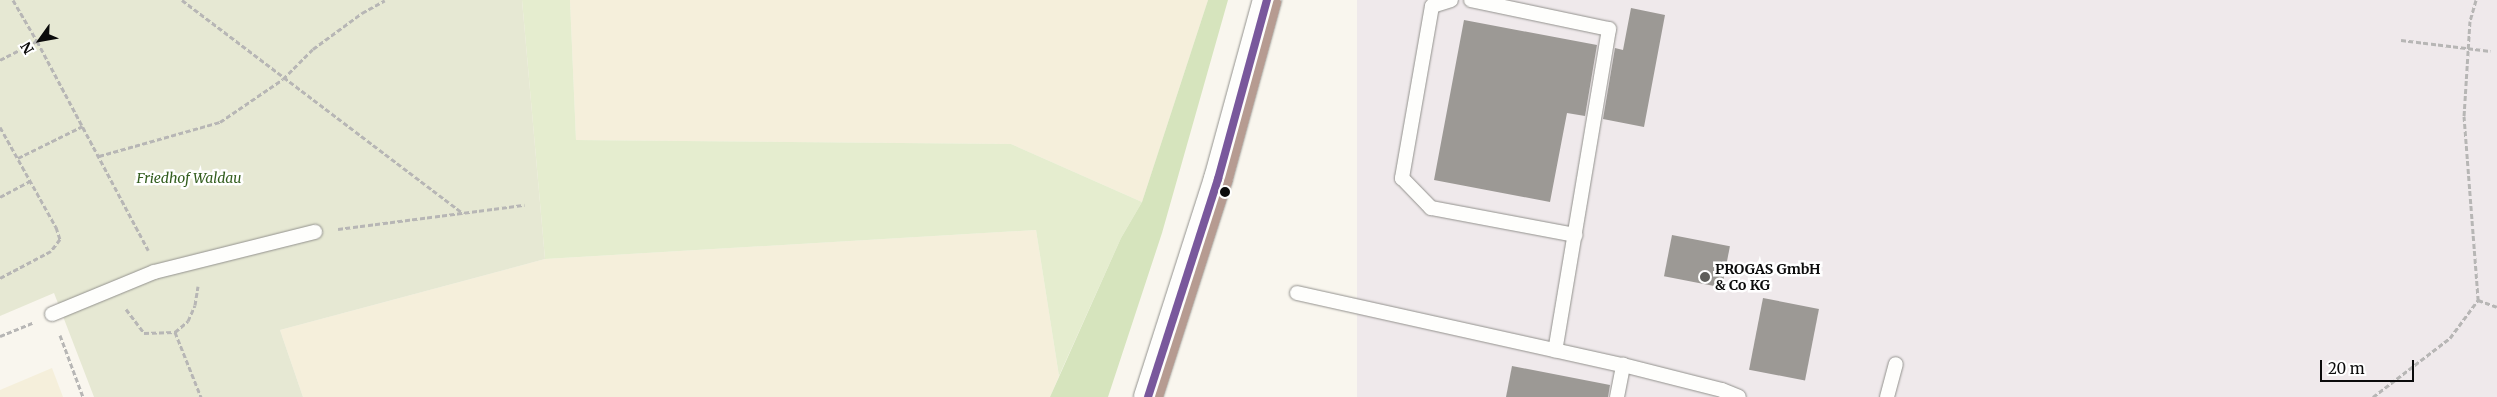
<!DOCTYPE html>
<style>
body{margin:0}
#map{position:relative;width:2497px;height:397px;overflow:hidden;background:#f9f6ee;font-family:Merriweather,serif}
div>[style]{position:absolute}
.industrial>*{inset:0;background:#efe9eb;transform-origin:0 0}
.farmland>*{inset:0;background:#f5efdb}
.green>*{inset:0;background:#e5edcf}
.forest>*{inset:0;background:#d6e4bd}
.cemetery>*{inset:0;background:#e6e8d3}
.building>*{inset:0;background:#9c9995;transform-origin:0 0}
.path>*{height:3px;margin-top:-1.5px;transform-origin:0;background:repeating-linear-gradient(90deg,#b7b6b5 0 5px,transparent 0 7.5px)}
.roads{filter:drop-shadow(0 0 1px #92918d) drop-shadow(0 0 1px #92918d)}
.lane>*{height:14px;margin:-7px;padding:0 7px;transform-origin:7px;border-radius:7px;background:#fefefc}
.street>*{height:28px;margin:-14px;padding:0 14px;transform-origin:14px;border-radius:14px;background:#fefefc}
.path-bridge>*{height:3px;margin-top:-1.5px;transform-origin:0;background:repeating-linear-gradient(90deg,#b7b6b5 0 5px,transparent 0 7.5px)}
.bus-1>*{height:8px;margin:-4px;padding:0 4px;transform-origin:4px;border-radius:4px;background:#79589c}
.bus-2>*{height:8px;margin:-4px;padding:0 4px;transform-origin:4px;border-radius:4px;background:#b69b91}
.dots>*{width:14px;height:14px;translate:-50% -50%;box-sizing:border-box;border:2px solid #fff;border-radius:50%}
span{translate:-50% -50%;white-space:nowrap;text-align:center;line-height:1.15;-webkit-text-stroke:5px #fff;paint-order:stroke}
.park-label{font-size:14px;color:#335e1f;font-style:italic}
.poi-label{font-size:14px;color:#0b0b0b;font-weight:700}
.left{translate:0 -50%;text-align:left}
.north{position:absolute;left:15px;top:15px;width:50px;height:50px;-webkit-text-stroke:4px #fff;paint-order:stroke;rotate:238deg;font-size:14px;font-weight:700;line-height:20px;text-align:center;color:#0b0b0b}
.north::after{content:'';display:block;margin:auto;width:18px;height:22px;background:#0b0b0b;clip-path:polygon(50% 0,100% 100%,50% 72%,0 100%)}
.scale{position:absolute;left:2320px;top:360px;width:94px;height:22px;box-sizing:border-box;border:2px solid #0b0b0b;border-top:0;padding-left:6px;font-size:15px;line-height:18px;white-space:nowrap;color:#0b0b0b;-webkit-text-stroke:4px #fff;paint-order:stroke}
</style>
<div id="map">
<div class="industrial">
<i style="left:1357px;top:0;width:1140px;height:419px"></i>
</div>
<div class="farmland">
<i style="clip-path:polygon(570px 0,1208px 0,1142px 202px,1011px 144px,576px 140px)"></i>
<i style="clip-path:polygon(1036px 230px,1059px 376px,1050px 397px,303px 397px,280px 330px,545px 259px)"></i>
<i style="clip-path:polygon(52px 368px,63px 397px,0 397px,0 390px)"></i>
</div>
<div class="green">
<i style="clip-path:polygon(522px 0,570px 0,576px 140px,1011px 144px,1142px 202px,1121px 238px,1059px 376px,1036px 230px,545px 259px)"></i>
</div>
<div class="forest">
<i style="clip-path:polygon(1208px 0,1228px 0,1162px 233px,1108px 397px,1050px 397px,1121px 238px,1142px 202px)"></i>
</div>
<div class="cemetery">
<i style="clip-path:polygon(0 0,522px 0,545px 259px,280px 330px,303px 397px,94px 397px,54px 293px,0 316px)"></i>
</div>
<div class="building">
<i style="clip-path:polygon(1631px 8px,1665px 15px,1644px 127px,1603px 119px,1615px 48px,1623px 50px)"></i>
<i style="clip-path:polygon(1464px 20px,1597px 45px,1585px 116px,1567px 113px,1550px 202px,1434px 180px)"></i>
<i style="left:1672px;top:235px;width:59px;height:42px;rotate:11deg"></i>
<i style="left:1763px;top:298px;width:57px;height:73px;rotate:11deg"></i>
<i style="clip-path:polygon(1512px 366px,1610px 385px,1608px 397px,1506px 397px)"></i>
</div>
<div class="path">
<i style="left:13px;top:0;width:48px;rotate:59.7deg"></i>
<i style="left:37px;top:41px;width:237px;rotate:62deg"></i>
<i style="left:182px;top:0;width:353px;rotate:37.2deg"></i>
<i style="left:2476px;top:0;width:22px;rotate:106deg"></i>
<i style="left:2470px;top:21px;width:95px;rotate:93.6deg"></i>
<i style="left:2464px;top:116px;width:185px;rotate:85.6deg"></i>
<i style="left:0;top:60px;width:42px;rotate:-27.2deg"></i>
<i style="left:0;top:127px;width:115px;rotate:60.8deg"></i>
<i style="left:56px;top:227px;width:13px;rotate:72deg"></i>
<i style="left:60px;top:239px;width:15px;rotate:127deg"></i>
<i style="left:51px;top:251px;width:58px;rotate:152.1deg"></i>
<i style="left:99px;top:156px;width:126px;rotate:-15.7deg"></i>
<i style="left:220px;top:122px;width:76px;rotate:-34.3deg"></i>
<i style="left:283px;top:79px;width:42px;rotate:-45deg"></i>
<i style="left:313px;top:49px;width:61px;rotate:-36.3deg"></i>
<i style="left:362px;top:13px;width:26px;rotate:-29deg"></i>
<i style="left:18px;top:158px;width:72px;rotate:-26.2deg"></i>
<i style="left:0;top:197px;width:34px;rotate:-28deg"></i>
<i style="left:338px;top:229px;width:188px;rotate:-7.4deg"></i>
<i style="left:126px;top:309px;width:30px;rotate:53deg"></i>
<i style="left:144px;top:333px;width:31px;rotate:-2deg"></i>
<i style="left:175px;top:332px;width:17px;rotate:-40deg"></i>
<i style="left:188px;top:321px;width:17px;rotate:-66deg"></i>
<i style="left:195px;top:305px;width:19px;rotate:-81deg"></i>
<i style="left:175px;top:332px;width:70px;rotate:68.2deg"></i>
<i style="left:60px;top:335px;width:66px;rotate:69.6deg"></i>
<i style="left:0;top:336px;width:35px;rotate:-22deg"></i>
<i style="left:2373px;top:397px;width:97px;rotate:-37.5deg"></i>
<i style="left:2450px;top:338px;width:47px;rotate:-53.6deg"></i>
<i style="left:2478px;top:300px;width:20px;rotate:20deg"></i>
</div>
<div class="roads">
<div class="lane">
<i style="left:1451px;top:0;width:20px;rotate:162deg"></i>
<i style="left:1432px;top:6px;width:175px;rotate:99.9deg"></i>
<i style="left:1402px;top:178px;width:42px;rotate:46deg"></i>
<i style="left:1431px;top:208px;width:147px;rotate:10.6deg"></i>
<i style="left:1471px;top:0;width:141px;rotate:11.9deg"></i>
<i style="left:1609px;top:29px;width:326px;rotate:99.5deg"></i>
<i style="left:1297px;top:293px;width:334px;rotate:12.5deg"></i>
<i style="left:1623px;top:365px;width:102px;rotate:14.2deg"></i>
<i style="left:1722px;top:390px;width:18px;rotate:22deg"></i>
<i style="left:52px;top:314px;width:110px;rotate:-22.4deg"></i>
<i style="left:154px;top:272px;width:166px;rotate:-14deg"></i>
<i style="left:1617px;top:397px;width:33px;rotate:-79deg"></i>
<i style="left:1887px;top:397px;width:34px;rotate:-75deg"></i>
</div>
<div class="street">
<i style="left:1148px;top:397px;width:229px;rotate:-72.2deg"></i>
<i style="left:1218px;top:179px;width:186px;rotate:-74.7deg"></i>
</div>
</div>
<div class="path-bridge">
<i style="left:2401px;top:40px;width:90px;rotate:7deg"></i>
</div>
<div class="bus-1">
<i style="left:1148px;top:397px;width:229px;rotate:-72.2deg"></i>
<i style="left:1218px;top:179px;width:186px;rotate:-74.7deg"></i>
</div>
<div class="bus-2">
<i style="left:1159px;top:397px;width:226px;rotate:-72.2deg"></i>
<i style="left:1228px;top:182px;width:186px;rotate:-74.7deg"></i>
</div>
<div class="dots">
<i style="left:1225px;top:192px;background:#0b0b0b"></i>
<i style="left:1705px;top:277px;background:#5e5d5a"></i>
</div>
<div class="park-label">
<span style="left:189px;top:178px">Friedhof Waldau</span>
</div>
<div class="poi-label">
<span class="left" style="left:1715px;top:277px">PROGAS GmbH<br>&amp; Co KG</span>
</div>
<div class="north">N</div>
<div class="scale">20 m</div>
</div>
